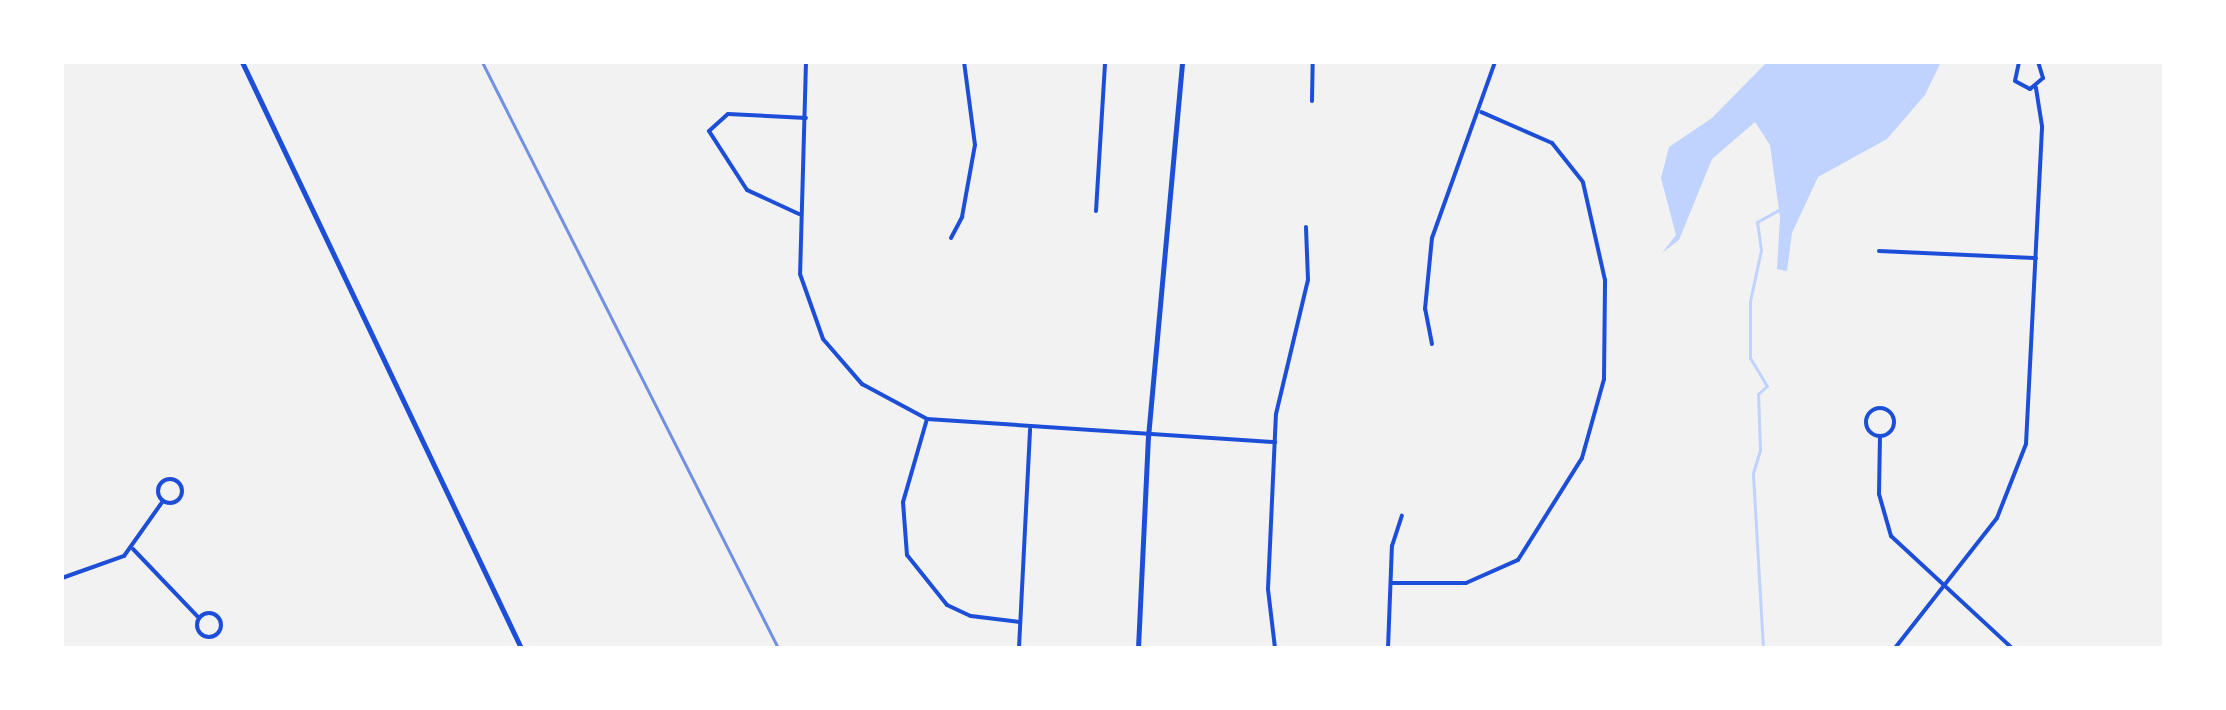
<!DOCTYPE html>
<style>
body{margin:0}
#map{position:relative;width:2226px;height:710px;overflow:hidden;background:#f2f2f2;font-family:Overpass,sans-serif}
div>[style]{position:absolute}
.water>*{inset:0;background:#bfd3fe}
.stream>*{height:3px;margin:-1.5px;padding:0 1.5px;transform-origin:1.5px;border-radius:1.5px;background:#bfd3fe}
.minor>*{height:4px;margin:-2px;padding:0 2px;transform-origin:2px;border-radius:2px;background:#1d4ed8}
.minor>.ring{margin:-2px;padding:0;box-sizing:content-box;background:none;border:4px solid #1d4ed8;border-radius:50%}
.tertiary>*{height:5px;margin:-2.5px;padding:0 2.5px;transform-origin:2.5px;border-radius:2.5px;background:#1d4ed8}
.secondary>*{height:5px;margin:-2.5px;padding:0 2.5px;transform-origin:2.5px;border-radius:2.5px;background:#1d4ed8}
.rail>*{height:3px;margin:-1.5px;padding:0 1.5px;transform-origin:1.5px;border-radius:1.5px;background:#7290e2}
span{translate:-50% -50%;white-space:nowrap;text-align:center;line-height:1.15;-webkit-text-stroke:7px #fff;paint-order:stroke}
.frame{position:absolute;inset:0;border:64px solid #fff;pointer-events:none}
</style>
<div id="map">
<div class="water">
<i style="clip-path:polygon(1767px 62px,1941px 62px,1925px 95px,1887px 139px,1818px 177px,1792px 233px,1787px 271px,1777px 269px,1780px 217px,1770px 145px,1755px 122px,1712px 159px,1679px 240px,1662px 253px,1676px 235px,1661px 178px,1669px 147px,1712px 118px)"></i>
</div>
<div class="stream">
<i style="left:1763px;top:648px;width:175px;rotate:-93.3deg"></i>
<i style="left:1753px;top:473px;width:24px;rotate:-73deg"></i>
<i style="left:1760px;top:450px;width:56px;rotate:-92deg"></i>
<i style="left:1758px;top:394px;width:12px;rotate:-42deg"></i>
<i style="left:1767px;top:386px;width:33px;rotate:-121deg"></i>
<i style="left:1750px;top:358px;width:57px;rotate:-90deg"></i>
<i style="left:1750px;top:301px;width:52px;rotate:-77.8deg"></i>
<i style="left:1761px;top:250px;width:28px;rotate:-98deg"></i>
<i style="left:1757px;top:222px;width:25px;rotate:-29deg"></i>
</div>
<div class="minor">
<i style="left:806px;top:62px;width:212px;rotate:91.6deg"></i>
<i style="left:800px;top:274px;width:69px;rotate:70.5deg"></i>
<i style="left:823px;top:339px;width:60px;rotate:49.1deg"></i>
<i style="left:862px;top:384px;width:74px;rotate:28.3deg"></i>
<i style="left:927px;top:419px;width:349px;rotate:3.8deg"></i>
<i style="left:2019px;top:62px;width:19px;rotate:102deg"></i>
<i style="left:2015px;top:81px;width:17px;rotate:28deg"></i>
<i style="left:2030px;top:89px;width:17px;rotate:-40deg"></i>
<i style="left:2043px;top:78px;width:17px;rotate:-107deg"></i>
<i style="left:1312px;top:101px;width:39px;rotate:-89deg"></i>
<i style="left:1096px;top:211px;width:149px;rotate:-86.5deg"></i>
<i style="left:799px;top:214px;width:57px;rotate:-155.2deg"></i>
<i style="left:747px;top:190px;width:70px;rotate:-122.8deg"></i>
<i style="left:709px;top:131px;width:25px;rotate:-42deg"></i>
<i style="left:728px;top:114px;width:78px;rotate:2.9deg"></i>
<i style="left:951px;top:238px;width:24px;rotate:-62deg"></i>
<i style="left:962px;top:217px;width:73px;rotate:-79.8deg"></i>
<i style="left:975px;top:145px;width:84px;rotate:-97.5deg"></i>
<i style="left:1879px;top:251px;width:157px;rotate:2.6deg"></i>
<i style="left:1432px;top:344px;width:36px;rotate:-101deg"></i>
<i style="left:1425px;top:309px;width:71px;rotate:-84.4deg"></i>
<i style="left:1432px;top:238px;width:187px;rotate:-70.3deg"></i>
<i class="ring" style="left:1866px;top:408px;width:24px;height:24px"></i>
<i style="left:927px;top:419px;width:86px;rotate:106.1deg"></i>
<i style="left:903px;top:502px;width:53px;rotate:85.7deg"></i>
<i style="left:907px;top:555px;width:64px;rotate:51.3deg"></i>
<i style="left:947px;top:605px;width:26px;rotate:25deg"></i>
<i style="left:971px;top:616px;width:48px;rotate:7.1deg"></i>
<i style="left:1880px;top:436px;width:58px;rotate:91deg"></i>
<i style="left:1879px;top:494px;width:44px;rotate:74.1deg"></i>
<i style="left:1891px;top:536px;width:165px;rotate:42.8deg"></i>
<i class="ring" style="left:158px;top:479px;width:20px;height:20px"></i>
<i style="left:133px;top:549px;width:95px;rotate:46.3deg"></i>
<i style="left:62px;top:578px;width:66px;rotate:-19.5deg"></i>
<i style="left:124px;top:556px;width:67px;rotate:-54.7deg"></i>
<i style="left:1391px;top:583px;width:75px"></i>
<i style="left:1466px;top:583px;width:57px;rotate:-23.9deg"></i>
<i style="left:1518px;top:560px;width:120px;rotate:-57.9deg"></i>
<i style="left:1582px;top:458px;width:82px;rotate:-74.4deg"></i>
<i style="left:1604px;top:379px;width:99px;rotate:-89.4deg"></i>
<i style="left:1605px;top:280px;width:100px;rotate:-102.7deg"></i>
<i style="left:1583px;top:182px;width:50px;rotate:-128.5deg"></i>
<i style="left:1552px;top:143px;width:77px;rotate:-156.4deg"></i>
<i class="ring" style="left:197px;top:613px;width:20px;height:20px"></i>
<i style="left:1019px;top:648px;width:219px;rotate:-87.1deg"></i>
<i style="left:1275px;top:648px;width:59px;rotate:-96.8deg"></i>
<i style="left:1268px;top:589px;width:175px;rotate:-87.4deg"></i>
<i style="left:1276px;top:414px;width:138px;rotate:-76.6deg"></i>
<i style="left:1308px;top:280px;width:53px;rotate:-92.2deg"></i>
<i style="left:1388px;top:648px;width:102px;rotate:-87.8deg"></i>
<i style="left:1392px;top:546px;width:32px;rotate:-72deg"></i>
<i style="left:1895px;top:648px;width:165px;rotate:-51.9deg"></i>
<i style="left:1997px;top:518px;width:79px;rotate:-68.6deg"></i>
<i style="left:2026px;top:444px;width:318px;rotate:-87.1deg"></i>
<i style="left:2042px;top:126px;width:39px;rotate:-99deg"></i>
</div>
<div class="tertiary">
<i style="left:1138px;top:648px;width:211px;rotate:-87.3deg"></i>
<i style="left:1148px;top:437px;width:377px;rotate:-84.8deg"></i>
</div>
<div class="secondary">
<i style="left:242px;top:62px;width:649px;rotate:64.54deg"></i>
</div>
<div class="rail">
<i style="left:482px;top:62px;width:657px;rotate:63.2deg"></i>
</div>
<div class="frame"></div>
</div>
